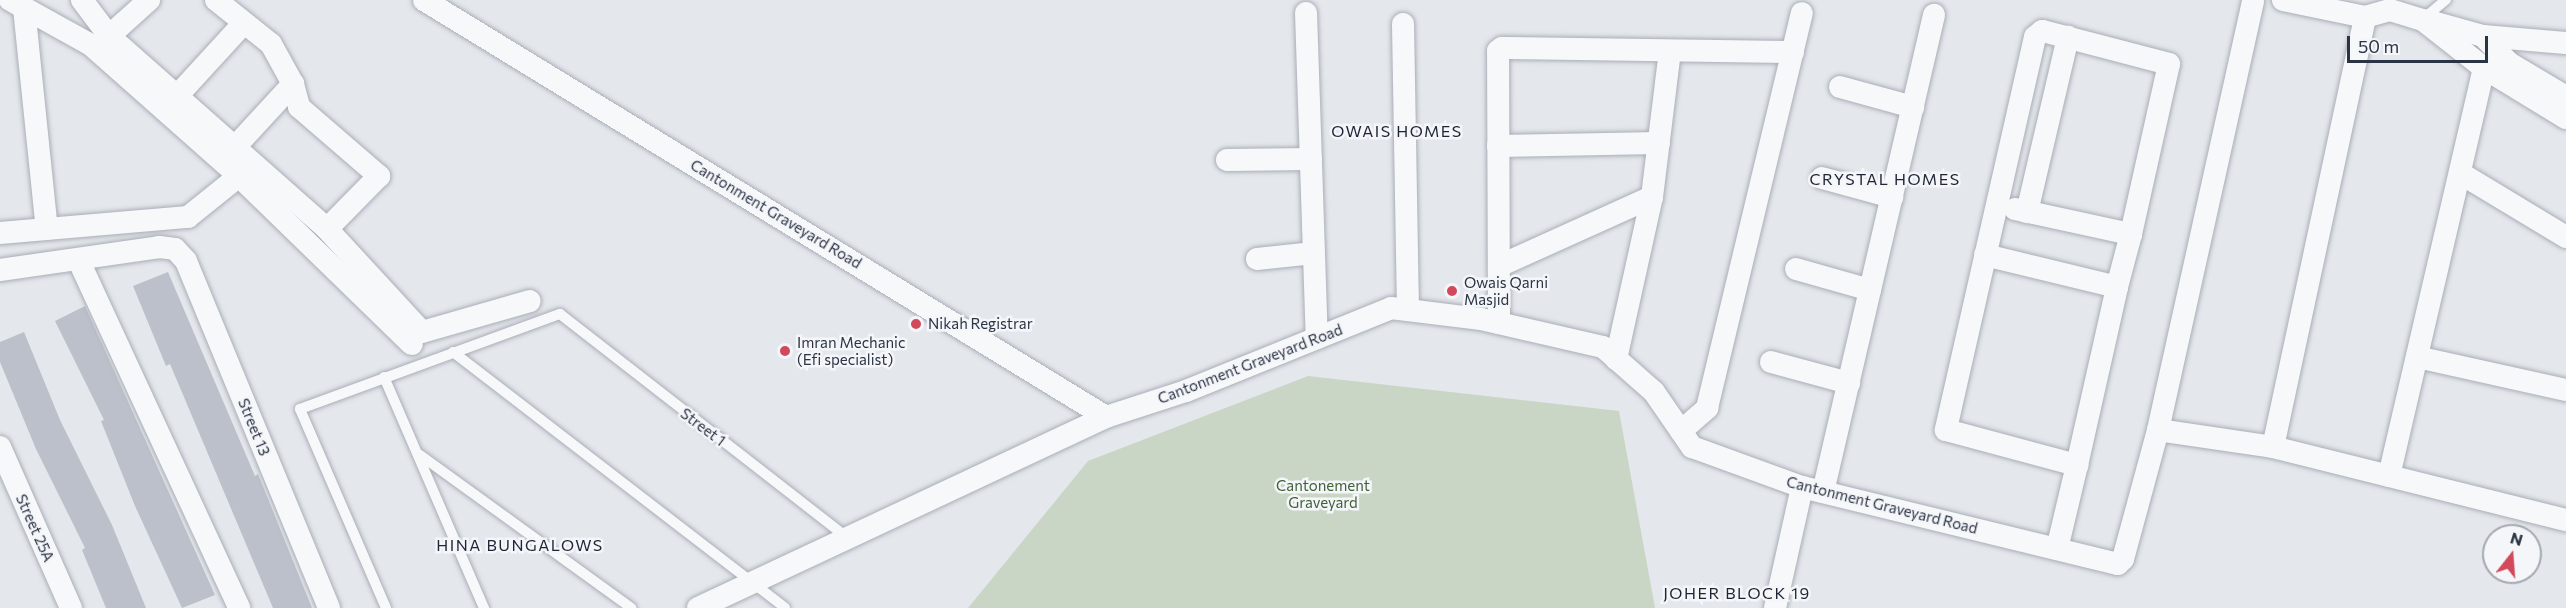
<!DOCTYPE html>
<style>
body{margin:0}
#map{position:relative;width:2566px;height:608px;overflow:hidden;background:#e4e7ec;font-family:Commissioner,sans-serif}
div>[style]{position:absolute}
.green>*{inset:0;background:#c9d6c5}
.building>*{inset:0;background:#bbc0ca}
.roads{filter:drop-shadow(0 0 2px #a9aeb7) drop-shadow(0 0 2px #a9aeb7)}
.service>*{height:10px;margin:-5px;padding:0 5px;transform-origin:5px;border-radius:5px;background:#f7f8fa}
.minor>*{height:22px;margin:-11px;padding:0 11px;transform-origin:11px;border-radius:11px;background:#f7f8fa}
.dots>*{width:16px;height:16px;translate:-50% -50%;box-sizing:border-box;border:3px solid #f4f6f9;border-radius:50%}
span{translate:-50% -50%;white-space:nowrap;text-align:center;line-height:1.15;-webkit-text-stroke:5px #f4f6f9;paint-order:stroke}
.street-label{font-size:15px;color:#2b3445}
.poi-label{font-size:15px;color:#2b3445}
.left{translate:0 -50%;text-align:left}
.park-label{font-size:15px;color:#3f6138}
.neighbourhood-label{font-size:16px;color:#1d2536;letter-spacing:1.5px}
.north{position:absolute;left:2482px;top:524px;width:60px;height:60px;box-sizing:border-box;background:#f4f6f9;border:2px solid #a4a8b1;border-radius:50%;rotate:17deg;font-size:16px;font-weight:700;line-height:24px;text-align:center;color:#2b3445}
.north::after{content:'';display:block;margin:auto;width:21px;height:27px;background:#d1495b;clip-path:polygon(50% 0,100% 100%,50% 72%,0 100%)}
.scale{position:absolute;left:2347px;top:36px;width:141px;height:27px;box-sizing:border-box;border:3px solid #2b3445;border-top:0;padding-left:8px;font-size:18px;line-height:21px;white-space:nowrap;color:#2b3445;-webkit-text-stroke:4px #f4f6f9;paint-order:stroke}
</style>
<div id="map">
<div class="green">
<i style="clip-path:polygon(1308px 376px,1619px 411px,1655px 608px,968px 608px,1088px 461px)"></i>
</div>
<div class="building">
<i style="clip-path:polygon(168px 272px,255px 476px,258px 474px,312px 608px,273px 608px,170px 364px,166px 366px,133px 286px)"></i>
<i style="clip-path:polygon(85px 306px,215px 595px,182px 608px,135px 506px,101px 421px,104px 420px,55px 321px)"></i>
<i style="clip-path:polygon(24px 332px,60px 420px,112px 525px,146px 608px,106px 608px,82px 550px,85px 548px,36px 449px,0 362px,0 342px)"></i>
</div>
<div class="roads">
<div class="service">
<i style="left:2423px;top:19px;width:30px;rotate:-40deg"></i>
<i style="left:453px;top:352px;width:419px;rotate:37.6deg"></i>
<i style="left:384px;top:377px;width:252px;rotate:66.6deg"></i>
<i style="left:420px;top:455px;width:261px;rotate:35.9deg"></i>
<i style="left:386px;top:608px;width:217px;rotate:-113.4deg"></i>
<i style="left:300px;top:409px;width:277px;rotate:-20.1deg"></i>
<i style="left:560px;top:314px;width:365px;rotate:37.9deg"></i>
</div>
<div class="minor">
<i style="left:10px;top:0;width:93px;rotate:29.1deg"></i>
<i style="left:91px;top:45px;width:198px;rotate:41.5deg"></i>
<i style="left:239px;top:176px;width:241px;rotate:44.2deg"></i>
<i style="left:82px;top:0;width:45px;rotate:53.1deg"></i>
<i style="left:109px;top:36px;width:54px;rotate:-42deg"></i>
<i style="left:216px;top:0;width:70px;rotate:38.7deg"></i>
<i style="left:271px;top:44px;width:46px;rotate:61.2deg"></i>
<i style="left:293px;top:84px;width:24px;rotate:75deg"></i>
<i style="left:299px;top:107px;width:106px;rotate:40.8deg"></i>
<i style="left:379px;top:176px;width:74px;rotate:134.5deg"></i>
<i style="left:424px;top:0;width:799px;rotate:31.44deg"></i>
<i style="left:1106px;top:417px;width:84px;rotate:-18deg"></i>
<i style="left:1186px;top:391px;width:221px;rotate:-22deg"></i>
<i style="left:1391px;top:308px;width:91px;rotate:7deg"></i>
<i style="left:1481px;top:319px;width:125px;rotate:12.9deg"></i>
<i style="left:1603px;top:347px;width:68px;rotate:41.4deg"></i>
<i style="left:1654px;top:392px;width:67px;rotate:55.4deg"></i>
<i style="left:1692px;top:447px;width:117px;rotate:20deg"></i>
<i style="left:1802px;top:487px;width:325px;rotate:13.7deg"></i>
<i style="left:2118px;top:564px;width:7px;rotate:-45deg"></i>
<i style="left:2123px;top:559px;width:134px;rotate:-74.8deg"></i>
<i style="left:2158px;top:430px;width:440px;rotate:-77.5deg"></i>
<i style="left:2283px;top:0;width:84px;rotate:11.7deg"></i>
<i style="left:2365px;top:17px;width:26px;rotate:-16deg"></i>
<i style="left:2390px;top:10px;width:34px;rotate:17deg"></i>
<i style="left:2423px;top:20px;width:78px;rotate:38.2deg"></i>
<i style="left:2484px;top:68px;width:96px;rotate:31.4deg"></i>
<i style="left:24px;top:8px;width:222px;rotate:84.1deg"></i>
<i style="left:1306px;top:13px;width:325px;rotate:88.1deg"></i>
<i style="left:2433px;top:22px;width:52px;rotate:15.6deg"></i>
<i style="left:2483px;top:36px;width:83px;rotate:4.8deg"></i>
<i style="left:1403px;top:24px;width:286px;rotate:89deg"></i>
<i style="left:109px;top:36px;width:291px;rotate:41.5deg"></i>
<i style="left:327px;top:229px;width:140px;rotate:47.3deg"></i>
<i style="left:422px;top:332px;width:112px;rotate:-16deg"></i>
<i style="left:2483px;top:36px;width:37px;rotate:46deg"></i>
<i style="left:2509px;top:63px;width:66px;rotate:30.8deg"></i>
<i style="left:1840px;top:87px;width:76px;rotate:15.3deg"></i>
<i style="left:177px;top:96px;width:99px;rotate:-47.5deg"></i>
<i style="left:1498px;top:146px;width:161px;rotate:-1.1deg"></i>
<i style="left:235px;top:147px;width:86px;rotate:-47.4deg"></i>
<i style="left:1227px;top:160px;width:84px;rotate:-0.7deg"></i>
<i style="left:2460px;top:173px;width:124px;rotate:31.1deg"></i>
<i style="left:1822px;top:178px;width:73px;rotate:15.2deg"></i>
<i style="left:2015px;top:209px;width:119px;rotate:12.2deg"></i>
<i style="left:2027px;top:212px;width:180px;rotate:-76.8deg"></i>
<i style="left:0;top:233px;width:189px;rotate:-4.9deg"></i>
<i style="left:188px;top:217px;width:65px;rotate:-38.8deg"></i>
<i style="left:1985px;top:255px;width:136px;rotate:13.6deg"></i>
<i style="left:1257px;top:259px;width:57px;rotate:-6deg"></i>
<i style="left:79px;top:261px;width:382px;rotate:65.2deg"></i>
<i style="left:1499px;top:266px;width:168px;rotate:-24.3deg"></i>
<i style="left:1796px;top:269px;width:77px;rotate:15.8deg"></i>
<i style="left:0;top:270px;width:161px;rotate:-8.2deg"></i>
<i style="left:159px;top:247px;width:16px;rotate:7deg"></i>
<i style="left:175px;top:249px;width:16px;rotate:47deg"></i>
<i style="left:186px;top:261px;width:375px;rotate:67.6deg"></i>
<i style="left:1499px;top:323px;width:272px;rotate:-90.2deg"></i>
<i style="left:1498px;top:51px;width:5px;rotate:-37deg"></i>
<i style="left:1502px;top:48px;width:291px;rotate:0.8deg"></i>
<i style="left:2417px;top:357px;width:153px;rotate:12.5deg"></i>
<i style="left:1616px;top:359px;width:166px;rotate:-77.5deg"></i>
<i style="left:1652px;top:197px;width:147px;rotate:-83deg"></i>
<i style="left:1771px;top:362px;width:81px;rotate:15.1deg"></i>
<i style="left:2158px;top:430px;width:116px;rotate:8.4deg"></i>
<i style="left:2273px;top:447px;width:302px;rotate:14deg"></i>
<i style="left:1681px;top:431px;width:35px;rotate:-41deg"></i>
<i style="left:1707px;top:408px;width:406px;rotate:-76.5deg"></i>
<i style="left:0;top:447px;width:176px;rotate:66.2deg"></i>
<i style="left:2273px;top:447px;width:440px;rotate:-77.9deg"></i>
<i style="left:2389px;top:476px;width:419px;rotate:-76.9deg"></i>
<i style="left:1823px;top:492px;width:490px;rotate:-76.9deg"></i>
<i style="left:2057px;top:549px;width:86px;rotate:-76.6deg"></i>
<i style="left:2077px;top:465px;width:182px;rotate:-77.3deg"></i>
<i style="left:2117px;top:287px;width:55px;rotate:-75.2deg"></i>
<i style="left:2131px;top:234px;width:174px;rotate:-77.4deg"></i>
<i style="left:2169px;top:64px;width:131px;rotate:-165.4deg"></i>
<i style="left:2042px;top:31px;width:9px;rotate:139deg"></i>
<i style="left:2035px;top:37px;width:403px;rotate:102.8deg"></i>
<i style="left:1946px;top:430px;width:136px;rotate:15deg"></i>
<i style="left:698px;top:608px;width:450px;rotate:-25.1deg"></i>
<i style="left:1775px;top:608px;width:124px;rotate:-77.4deg"></i>
</div>
</div>
<div class="dots">
<i style="left:1452px;top:291px;background:#d1495b"></i>
<i style="left:916px;top:324px;background:#d1495b"></i>
<i style="left:785px;top:351px;background:#d1495b"></i>
</div>
<div class="street-label">
<span style="left:776px;top:214px;rotate:31deg">Cantonment Graveyard Road</span>
<span style="left:1250px;top:364px;rotate:-21deg">Cantonment Graveyard Road</span>
<span style="left:254px;top:427px;rotate:68deg">Street 13</span>
<span style="left:703px;top:427px;rotate:37deg">Street 1</span>
<span style="left:1882px;top:505px;rotate:14deg">Cantonment Graveyard Road</span>
<span style="left:35px;top:528px;rotate:66deg">Street 25A</span>
</div>
<div class="poi-label">
<span class="left" style="left:1464px;top:291px">Owais Qarni<br>Masjid</span>
<span class="left" style="left:928px;top:324px">Nikah Registrar</span>
<span class="left" style="left:797px;top:351px">Imran Mechanic<br>(Efi specialist)</span>
</div>
<div class="park-label">
<span style="left:1323px;top:494px">Cantonement<br>Graveyard</span>
</div>
<div class="neighbourhood-label">
<span style="left:1397px;top:131px">OWAIS HOMES</span>
<span style="left:1885px;top:179px">CRYSTAL HOMES</span>
<span style="left:520px;top:545px">HINA BUNGALOWS</span>
<span style="left:1737px;top:593px">JOHER BLOCK 19</span>
</div>
<div class="north">N</div>
<div class="scale">50 m</div>
</div>
